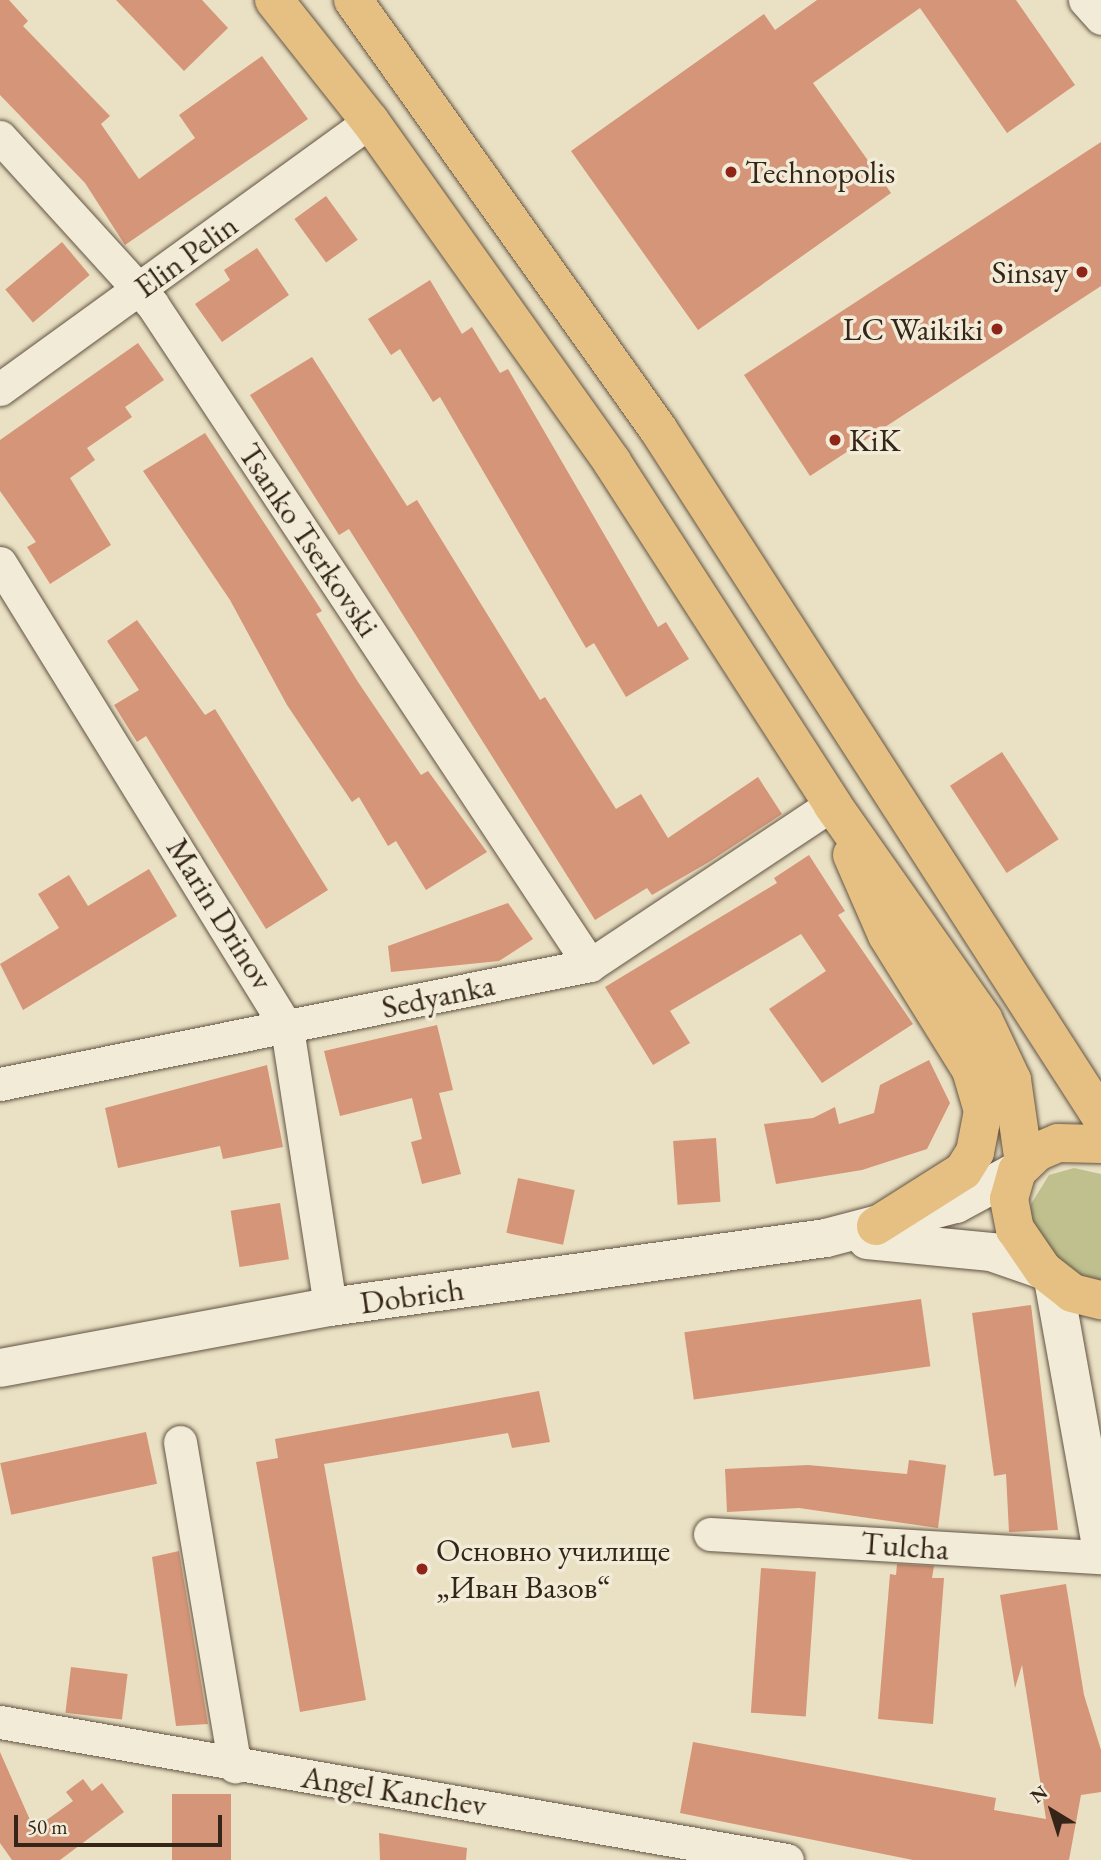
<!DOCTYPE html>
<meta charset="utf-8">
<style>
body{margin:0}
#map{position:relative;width:1101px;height:1860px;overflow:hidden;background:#eae0c3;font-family:"EB Garamond",serif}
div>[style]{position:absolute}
.green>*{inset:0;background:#bfc08e}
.building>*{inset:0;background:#d59578;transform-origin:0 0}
.roads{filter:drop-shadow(0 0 2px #625443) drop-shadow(0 0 2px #625443)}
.minor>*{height:33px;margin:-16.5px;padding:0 16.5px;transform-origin:16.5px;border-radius:16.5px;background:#f1ebd8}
.tertiary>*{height:38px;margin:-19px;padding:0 19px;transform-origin:19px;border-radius:19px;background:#f1ebd8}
.secondary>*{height:38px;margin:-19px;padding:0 19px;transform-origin:19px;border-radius:19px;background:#f1ebd8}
.primary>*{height:38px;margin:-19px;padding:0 19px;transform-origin:19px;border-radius:19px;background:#e5c082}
.dots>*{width:19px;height:19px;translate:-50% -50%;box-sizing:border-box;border:4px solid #f1ebd8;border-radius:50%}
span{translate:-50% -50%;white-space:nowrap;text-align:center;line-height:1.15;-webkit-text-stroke:7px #f1ebd8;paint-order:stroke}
.poi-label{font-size:32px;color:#352518}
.left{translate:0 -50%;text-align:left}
.right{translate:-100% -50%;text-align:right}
.street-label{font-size:32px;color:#352518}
.north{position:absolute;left:1017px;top:1776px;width:70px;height:70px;-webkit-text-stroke:5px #f1ebd8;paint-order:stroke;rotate:322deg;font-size:19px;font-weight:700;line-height:28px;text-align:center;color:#352518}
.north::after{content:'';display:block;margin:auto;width:24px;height:32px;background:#352518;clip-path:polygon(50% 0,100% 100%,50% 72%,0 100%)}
.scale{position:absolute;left:14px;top:1815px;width:208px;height:32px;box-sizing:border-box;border:4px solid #352518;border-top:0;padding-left:9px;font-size:21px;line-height:24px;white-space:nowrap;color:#352518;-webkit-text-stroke:5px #f1ebd8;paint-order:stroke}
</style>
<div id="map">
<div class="green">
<i style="clip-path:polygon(1074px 1168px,1101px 1174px,1101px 1285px,1059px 1268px,1029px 1225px,1031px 1204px,1049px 1175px)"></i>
</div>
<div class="building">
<i style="clip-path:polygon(0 0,9px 0,28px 21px,23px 26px,110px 116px,101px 124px,139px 179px,195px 138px,179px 115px,262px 56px,308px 119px,125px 245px,85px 183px,0 95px)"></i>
<i style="clip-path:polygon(116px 0,202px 0,228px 28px,184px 71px)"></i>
<i style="clip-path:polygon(817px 0,1016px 0,1075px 85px,1007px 133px,920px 8px,813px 83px,891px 193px,698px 330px,571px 151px,764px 14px,775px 30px)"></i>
<i style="clip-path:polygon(1101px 142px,1101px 286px,810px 476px,744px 375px)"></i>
<i style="left:326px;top:196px;width:54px;height:39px;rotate:54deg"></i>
<i style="left:62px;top:242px;width:43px;height:74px;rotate:50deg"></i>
<i style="clip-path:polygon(257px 248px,289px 295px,222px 342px,195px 304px,230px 280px,224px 270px)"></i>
<i style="clip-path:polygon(430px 280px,462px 334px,472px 327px,500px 373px,508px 369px,658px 627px,666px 622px,689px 659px,626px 697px,594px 643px,586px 648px,440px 397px,433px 402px,400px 349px,391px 355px,368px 319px)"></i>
<i style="clip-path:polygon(138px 343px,164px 380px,125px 407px,132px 417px,87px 448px,95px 460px,70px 478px,111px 545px,50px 584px,27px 547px,36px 542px,0 491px,0 440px)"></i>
<i style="clip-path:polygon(312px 357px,407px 506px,417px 500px,540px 700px,545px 697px,616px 809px,641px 794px,668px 838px,758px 777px,782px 814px,709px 862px,652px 895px,647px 888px,595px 920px,349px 529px,339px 535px,250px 395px)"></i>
<i style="clip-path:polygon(205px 433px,322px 611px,316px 614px,358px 682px,421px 775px,428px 771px,487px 852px,426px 890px,396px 841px,388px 846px,359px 797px,352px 802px,287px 705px,230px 600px,143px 471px)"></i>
<i style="clip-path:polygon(137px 620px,205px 715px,215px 709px,328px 890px,266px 929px,146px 736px,137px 742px,114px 705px,139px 690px,107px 641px)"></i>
<i style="left:1002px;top:752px;width:104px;height:62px;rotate:57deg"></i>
<i style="clip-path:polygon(809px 855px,845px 911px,838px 915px,913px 1024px,822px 1083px,769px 1009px,826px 971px,801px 934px,670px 1011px,690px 1043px,653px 1065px,605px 987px,777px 883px,774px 878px)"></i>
<i style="clip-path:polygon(149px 869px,177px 916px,23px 1010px,0 964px,59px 928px,38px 894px,69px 875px,88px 906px)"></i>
<i style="clip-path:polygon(508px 903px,533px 939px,499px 961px,391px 972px,388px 946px)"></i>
<i style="clip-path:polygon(437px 1025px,453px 1090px,439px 1093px,461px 1174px,422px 1184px,411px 1142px,422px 1139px,412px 1098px,340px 1116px,324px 1051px)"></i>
<i style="clip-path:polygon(929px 1060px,950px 1103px,927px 1149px,862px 1170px,776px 1184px,764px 1124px,813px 1118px,835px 1107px,839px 1124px,874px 1113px,880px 1085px)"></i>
<i style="clip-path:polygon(267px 1065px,283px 1147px,223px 1159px,220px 1146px,118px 1168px,105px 1108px)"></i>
<i style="left:716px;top:1138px;width:64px;height:43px;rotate:86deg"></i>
<i style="left:518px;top:1178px;width:58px;height:56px;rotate:12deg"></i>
<i style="left:280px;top:1203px;width:57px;height:50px;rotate:81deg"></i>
<i style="left:921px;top:1299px;width:68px;height:239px;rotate:82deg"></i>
<i style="clip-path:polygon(1031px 1305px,1058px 1530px,1009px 1532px,1006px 1474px,994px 1476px,972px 1313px)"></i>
<i style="clip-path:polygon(539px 1391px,550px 1442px,512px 1448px,508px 1433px,324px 1464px,366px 1700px,300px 1712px,256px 1462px,278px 1458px,275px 1439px)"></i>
<i style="left:146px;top:1432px;width:53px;height:149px;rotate:78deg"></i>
<i style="clip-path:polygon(909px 1460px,946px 1465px,938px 1528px,799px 1508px,727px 1512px,725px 1469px,808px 1465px,907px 1474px)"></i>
<i style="clip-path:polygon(179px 1551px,208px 1724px,176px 1726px,152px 1557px)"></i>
<i style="clip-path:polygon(897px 1564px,934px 1566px,932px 1578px,944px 1578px,933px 1724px,878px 1719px,890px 1574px,896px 1575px)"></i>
<i style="left:761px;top:1568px;width:55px;height:145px;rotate:4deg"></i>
<i style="clip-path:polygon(1066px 1584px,1084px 1695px,1101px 1750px,1101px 1792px,1081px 1795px,1069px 1860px,913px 1860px,680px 1813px,693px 1742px,996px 1798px,994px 1810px,1046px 1819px,1022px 1665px,1015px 1688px,1000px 1595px)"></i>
<i style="left:71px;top:1667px;width:57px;height:46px;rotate:7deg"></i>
<i style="clip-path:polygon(0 1752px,34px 1829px,73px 1801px,66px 1792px,83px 1779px,92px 1791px,102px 1783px,124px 1812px,60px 1860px,12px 1860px,0 1843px)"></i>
<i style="left:231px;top:1794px;width:66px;height:59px;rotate:90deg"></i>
<i style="clip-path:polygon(379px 1833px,467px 1848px,466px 1860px,380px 1860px)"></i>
</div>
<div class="roads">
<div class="minor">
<i style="left:1085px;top:0;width:24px;rotate:48deg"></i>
<i style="left:0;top:137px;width:226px;rotate:47.7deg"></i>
<i style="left:152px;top:304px;width:793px;rotate:56.47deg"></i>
<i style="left:0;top:389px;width:457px;rotate:-35.9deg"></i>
<i style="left:0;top:563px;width:546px;rotate:58.32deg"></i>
<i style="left:287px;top:1028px;width:282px;rotate:81.2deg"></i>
<i style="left:0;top:1084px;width:602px;rotate:-11.4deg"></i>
<i style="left:590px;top:965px;width:291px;rotate:-33.6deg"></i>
<i style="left:180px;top:1442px;width:329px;rotate:80.4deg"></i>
<i style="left:710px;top:1534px;width:392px;rotate:3.4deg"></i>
<i style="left:0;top:1722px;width:799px;rotate:9.95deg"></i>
</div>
<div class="tertiary">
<i style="left:867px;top:1240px;width:125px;rotate:5.5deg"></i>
<i style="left:991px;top:1252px;width:55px;rotate:19.1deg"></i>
<i style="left:0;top:1368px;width:336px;rotate:-10.5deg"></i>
<i style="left:330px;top:1307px;width:501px;rotate:-7.92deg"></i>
<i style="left:826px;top:1238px;width:134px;rotate:-14.7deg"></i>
<i style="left:956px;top:1204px;width:69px;rotate:-28.4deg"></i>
</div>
<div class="secondary">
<i style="left:1053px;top:1279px;width:270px;rotate:79.8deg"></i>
</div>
<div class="primary">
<i style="left:274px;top:0;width:154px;rotate:51.6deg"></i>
<i style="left:370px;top:121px;width:418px;rotate:54.6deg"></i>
<i style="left:612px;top:462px;width:407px;rotate:57.2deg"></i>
<i style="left:832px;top:804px;width:263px;rotate:54.9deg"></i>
<i style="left:983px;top:1019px;width:68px;rotate:64.6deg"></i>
<i style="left:1012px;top:1080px;width:84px;rotate:81.8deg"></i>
<i style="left:353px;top:0;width:526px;rotate:54.59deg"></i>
<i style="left:658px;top:429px;width:818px;rotate:57.22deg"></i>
<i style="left:852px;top:855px;width:87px;rotate:66.4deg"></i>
<i style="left:887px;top:935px;width:159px;rotate:58.1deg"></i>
<i style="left:971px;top:1070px;width:43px;rotate:73.7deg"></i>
<i style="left:983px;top:1111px;width:42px;rotate:101deg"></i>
<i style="left:975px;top:1152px;width:22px;rotate:122deg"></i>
<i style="left:963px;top:1171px;width:103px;rotate:147.7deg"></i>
<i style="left:1101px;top:1144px;width:43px;rotate:-178.7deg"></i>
<i style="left:1058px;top:1143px;width:23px;rotate:157deg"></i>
<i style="left:1037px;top:1152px;width:28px;rotate:136deg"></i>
<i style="left:1017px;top:1171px;width:29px;rotate:106deg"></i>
<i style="left:1009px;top:1199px;width:31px;rotate:79deg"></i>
<i style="left:1015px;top:1229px;width:50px;rotate:55.7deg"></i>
<i style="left:1043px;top:1270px;width:37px;rotate:38deg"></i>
<i style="left:1072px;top:1293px;width:30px;rotate:14deg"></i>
</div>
</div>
<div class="dots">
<i style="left:731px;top:172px;background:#8f2418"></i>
<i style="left:1082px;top:272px;background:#8f2418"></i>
<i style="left:997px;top:329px;background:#8f2418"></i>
<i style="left:835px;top:440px;background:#8f2418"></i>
<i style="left:422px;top:1569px;background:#8f2418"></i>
</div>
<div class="poi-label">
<span class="left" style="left:745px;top:172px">Technopolis</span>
<span class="right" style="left:1068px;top:272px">Sinsay</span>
<span class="right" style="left:983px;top:329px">LC Waikiki</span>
<span class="left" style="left:849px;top:440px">KiK</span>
<span class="left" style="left:436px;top:1569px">Основно училище<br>„Иван Вазов“</span>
</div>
<div class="street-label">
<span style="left:186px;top:256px;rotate:-36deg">Elin Pelin</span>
<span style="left:309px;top:540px;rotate:56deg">Tsanko Tserkovski</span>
<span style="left:220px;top:914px;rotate:58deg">Marin Drinov</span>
<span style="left:438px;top:996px;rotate:-12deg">Sedyanka</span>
<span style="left:412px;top:1296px;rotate:-8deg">Dobrich</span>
<span style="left:905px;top:1546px;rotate:4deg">Tulcha</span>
<span style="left:394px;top:1791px;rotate:9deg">Angel Kanchev</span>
</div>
<div class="north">N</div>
<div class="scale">50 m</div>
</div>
